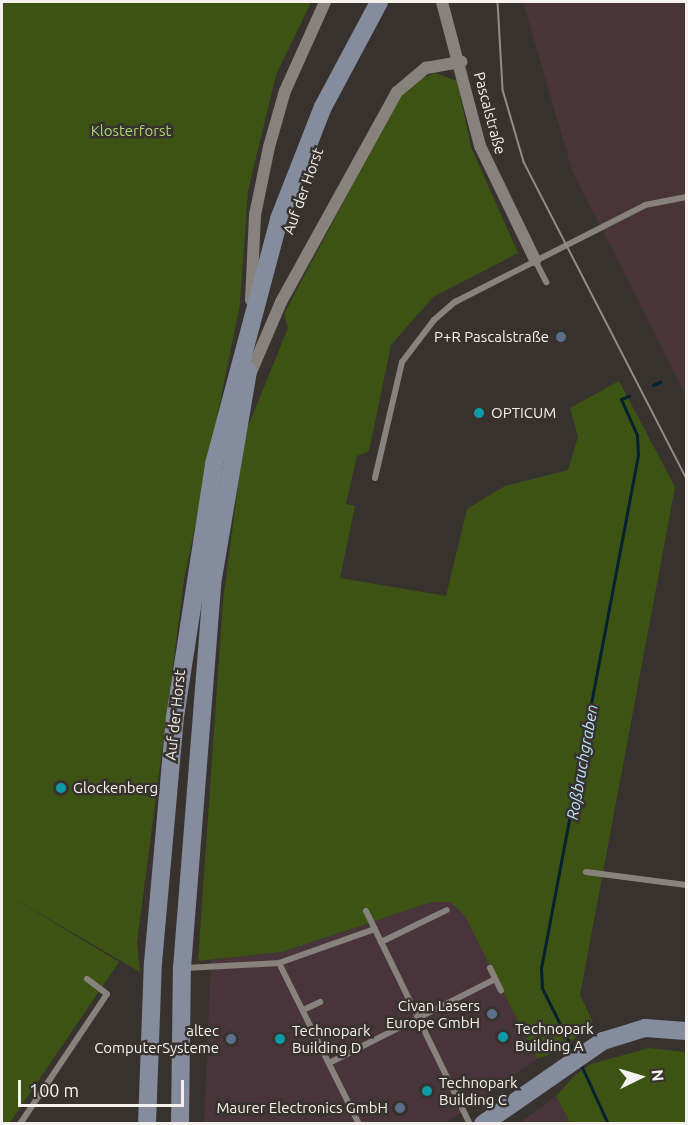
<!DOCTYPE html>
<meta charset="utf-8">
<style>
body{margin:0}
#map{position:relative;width:688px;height:1125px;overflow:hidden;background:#37322e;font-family:Ubuntu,sans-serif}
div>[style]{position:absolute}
.commercial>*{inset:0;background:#48343a}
.industrial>*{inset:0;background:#493438}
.green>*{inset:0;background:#3d5314}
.stream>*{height:3px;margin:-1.5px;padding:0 1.5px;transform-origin:1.5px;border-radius:1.5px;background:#06212f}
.lane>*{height:6px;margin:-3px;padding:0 3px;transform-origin:3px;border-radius:3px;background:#88827d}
.street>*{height:12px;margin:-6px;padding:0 6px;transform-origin:6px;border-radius:6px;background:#88827d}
.secondary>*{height:18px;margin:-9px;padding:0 9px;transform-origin:9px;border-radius:9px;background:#858c9e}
.tram>*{height:1.5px;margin:-0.75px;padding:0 0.75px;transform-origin:0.75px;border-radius:0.75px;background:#918d8a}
.dots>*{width:16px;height:16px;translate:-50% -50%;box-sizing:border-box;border:3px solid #37322e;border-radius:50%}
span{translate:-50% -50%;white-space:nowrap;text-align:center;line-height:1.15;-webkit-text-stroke:5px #37322e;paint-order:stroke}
.street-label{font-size:15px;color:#f4f1ee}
.park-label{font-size:15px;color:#add572}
.poi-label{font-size:15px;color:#f4f1ee}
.right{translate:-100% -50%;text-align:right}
.left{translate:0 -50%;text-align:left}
.water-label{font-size:16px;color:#bbe3fb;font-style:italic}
.frame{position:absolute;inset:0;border:3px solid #f4f1ee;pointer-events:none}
.north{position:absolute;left:610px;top:1047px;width:60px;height:60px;-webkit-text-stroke:4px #37322e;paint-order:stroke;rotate:85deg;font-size:16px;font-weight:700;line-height:24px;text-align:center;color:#f4f1ee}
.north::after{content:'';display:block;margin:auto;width:21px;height:27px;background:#f4f1ee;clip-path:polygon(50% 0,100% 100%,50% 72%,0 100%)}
.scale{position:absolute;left:18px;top:1080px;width:166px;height:27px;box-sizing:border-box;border:3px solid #f4f1ee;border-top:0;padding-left:8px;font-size:18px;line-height:21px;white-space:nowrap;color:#f4f1ee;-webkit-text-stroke:4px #37322e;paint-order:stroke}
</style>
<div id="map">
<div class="commercial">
<i style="clip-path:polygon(432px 902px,450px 902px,465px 916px,537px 1059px,446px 1123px,204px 1124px,211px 960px,282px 952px)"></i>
<i style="clip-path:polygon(556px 1096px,570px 1123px,518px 1124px)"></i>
</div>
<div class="industrial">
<i style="clip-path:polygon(523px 2px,686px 2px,686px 397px,572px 170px)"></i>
</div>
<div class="green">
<i style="clip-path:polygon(2px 2px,311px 2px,276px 75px,248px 191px,240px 304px,184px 580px,137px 943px,140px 972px,8px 895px,119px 962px,9px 1124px,2px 1123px)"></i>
<i style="clip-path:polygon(435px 73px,457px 81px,471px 147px,518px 253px,433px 297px,391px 345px,369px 451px,357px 456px,346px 504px,355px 506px,340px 578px,446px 596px,467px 509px,505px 486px,568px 470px,578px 437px,570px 408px,619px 381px,675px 487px,580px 995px,593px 1022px,562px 1050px,537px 1059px,465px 916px,450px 902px,432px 902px,282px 952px,198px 961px,223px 601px,245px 434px,288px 328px,284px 314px,394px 107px,409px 84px)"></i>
<i style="clip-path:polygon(649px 1048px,686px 1052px,686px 1123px,570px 1123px,556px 1096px,575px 1075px,591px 1064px)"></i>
</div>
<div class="stream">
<i style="left:653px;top:385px;width:8px;rotate:-23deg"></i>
<i style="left:574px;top:1052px;width:72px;rotate:-116.6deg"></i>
<i style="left:542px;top:988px;width:20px;rotate:-93deg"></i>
<i style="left:541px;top:968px;width:522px;rotate:-79.29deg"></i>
<i style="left:638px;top:455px;width:20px;rotate:-93deg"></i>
<i style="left:637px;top:435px;width:39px;rotate:-114deg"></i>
<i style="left:621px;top:399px;width:9px;rotate:-21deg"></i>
<i style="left:581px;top:1065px;width:65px;rotate:65.4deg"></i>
</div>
<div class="lane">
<i style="left:535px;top:260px;width:25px;rotate:63deg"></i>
<i style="left:375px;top:478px;width:119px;rotate:-76.9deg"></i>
<i style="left:402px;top:362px;width:53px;rotate:-52.7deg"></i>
<i style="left:434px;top:320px;width:28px;rotate:-41deg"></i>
<i style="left:455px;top:302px;width:213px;rotate:-27deg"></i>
<i style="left:645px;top:205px;width:42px;rotate:-11deg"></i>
<i style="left:586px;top:872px;width:101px;rotate:7.4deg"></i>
<i style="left:366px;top:911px;width:237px;rotate:64deg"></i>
<i style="left:381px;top:942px;width:73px;rotate:-25.9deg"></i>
<i style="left:279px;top:963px;width:180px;rotate:63.6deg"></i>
<i style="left:185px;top:968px;width:94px;rotate:-3deg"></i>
<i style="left:279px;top:963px;width:102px;rotate:-19.5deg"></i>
<i style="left:490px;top:968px;width:25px;rotate:64deg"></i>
<i style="left:303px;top:1010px;width:19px;rotate:-25deg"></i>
<i style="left:329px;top:1063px;width:186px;rotate:-26.8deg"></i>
<i style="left:20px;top:1124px;width:156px;rotate:-56.2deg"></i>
<i style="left:107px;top:994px;width:25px;rotate:-143deg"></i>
</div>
<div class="street">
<i style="left:442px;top:2px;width:149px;rotate:75.2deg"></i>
<i style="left:480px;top:146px;width:127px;rotate:64.2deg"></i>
<i style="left:251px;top:300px;width:85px;rotate:-87.3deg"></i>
<i style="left:255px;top:215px;width:69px;rotate:-78.4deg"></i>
<i style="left:269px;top:147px;width:58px;rotate:-74.1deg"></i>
<i style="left:285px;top:91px;width:98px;rotate:-65.8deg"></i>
<i style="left:248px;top:379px;width:84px;rotate:-66.8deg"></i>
<i style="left:281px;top:302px;width:240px;rotate:-61.1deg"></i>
<i style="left:397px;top:92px;width:38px;rotate:-40deg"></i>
<i style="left:426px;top:68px;width:36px;rotate:-10deg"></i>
</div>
<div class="secondary">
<i style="left:147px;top:1124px;width:161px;rotate:-87.9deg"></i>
<i style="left:153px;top:963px;width:247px;rotate:-84.9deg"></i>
<i style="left:175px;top:717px;width:256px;rotate:-81.2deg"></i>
<i style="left:214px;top:464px;width:253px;rotate:-75.1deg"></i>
<i style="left:279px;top:219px;width:120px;rotate:-68.6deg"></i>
<i style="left:323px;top:107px;width:119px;rotate:-61.9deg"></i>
<i style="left:180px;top:1124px;width:156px;rotate:-89.3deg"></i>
<i style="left:182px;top:968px;width:385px;rotate:-85.5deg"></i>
<i style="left:212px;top:584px;width:216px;rotate:-80.4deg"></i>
<i style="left:483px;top:1124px;width:146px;rotate:-34.7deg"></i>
<i style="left:603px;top:1041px;width:44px;rotate:-17.2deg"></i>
<i style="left:645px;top:1028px;width:41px;rotate:4.2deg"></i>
</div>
<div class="tram">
<i style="left:498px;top:2px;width:88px;rotate:86.7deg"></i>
<i style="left:503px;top:90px;width:75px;rotate:73.7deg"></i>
<i style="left:524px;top:162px;width:354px;rotate:62.8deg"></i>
</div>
<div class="dots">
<i style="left:561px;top:337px;background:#5c6f8a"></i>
<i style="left:479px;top:413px;background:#0f9aa8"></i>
<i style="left:61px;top:788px;background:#0f9aa8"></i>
<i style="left:492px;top:1014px;background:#5c6f8a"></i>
<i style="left:503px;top:1037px;background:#0f9aa8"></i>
<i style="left:231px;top:1039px;background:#5c6f8a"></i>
<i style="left:280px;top:1039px;background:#0f9aa8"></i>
<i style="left:427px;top:1091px;background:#0f9aa8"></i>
<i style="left:400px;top:1108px;background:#5c6f8a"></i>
</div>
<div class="street-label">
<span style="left:490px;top:113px;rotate:75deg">Pascalstraße</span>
<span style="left:303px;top:191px;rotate:-70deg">Auf der Horst</span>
<span style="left:175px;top:715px;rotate:-84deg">Auf der Horst</span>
</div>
<div class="park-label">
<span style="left:131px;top:131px">Klosterforst</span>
</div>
<div class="poi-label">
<span class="right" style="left:549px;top:337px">P+R Pascalstraße</span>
<span class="left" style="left:491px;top:413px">OPTICUM</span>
<span class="left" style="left:73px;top:788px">Glockenberg</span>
<span class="right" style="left:480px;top:1014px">Civan Lasers<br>Europe GmbH</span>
<span class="left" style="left:515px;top:1037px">Technopark<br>Building A</span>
<span class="right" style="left:219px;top:1039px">altec<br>ComputerSysteme</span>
<span class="left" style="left:292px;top:1039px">Technopark<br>Building D</span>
<span class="left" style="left:439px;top:1091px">Technopark<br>Building C</span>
<span class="right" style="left:388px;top:1108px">Maurer Electronics GmbH</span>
</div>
<div class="water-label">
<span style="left:582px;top:762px;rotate:-80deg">Roßbruchgraben</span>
</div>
<div class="frame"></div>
<div class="north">N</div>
<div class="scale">100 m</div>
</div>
